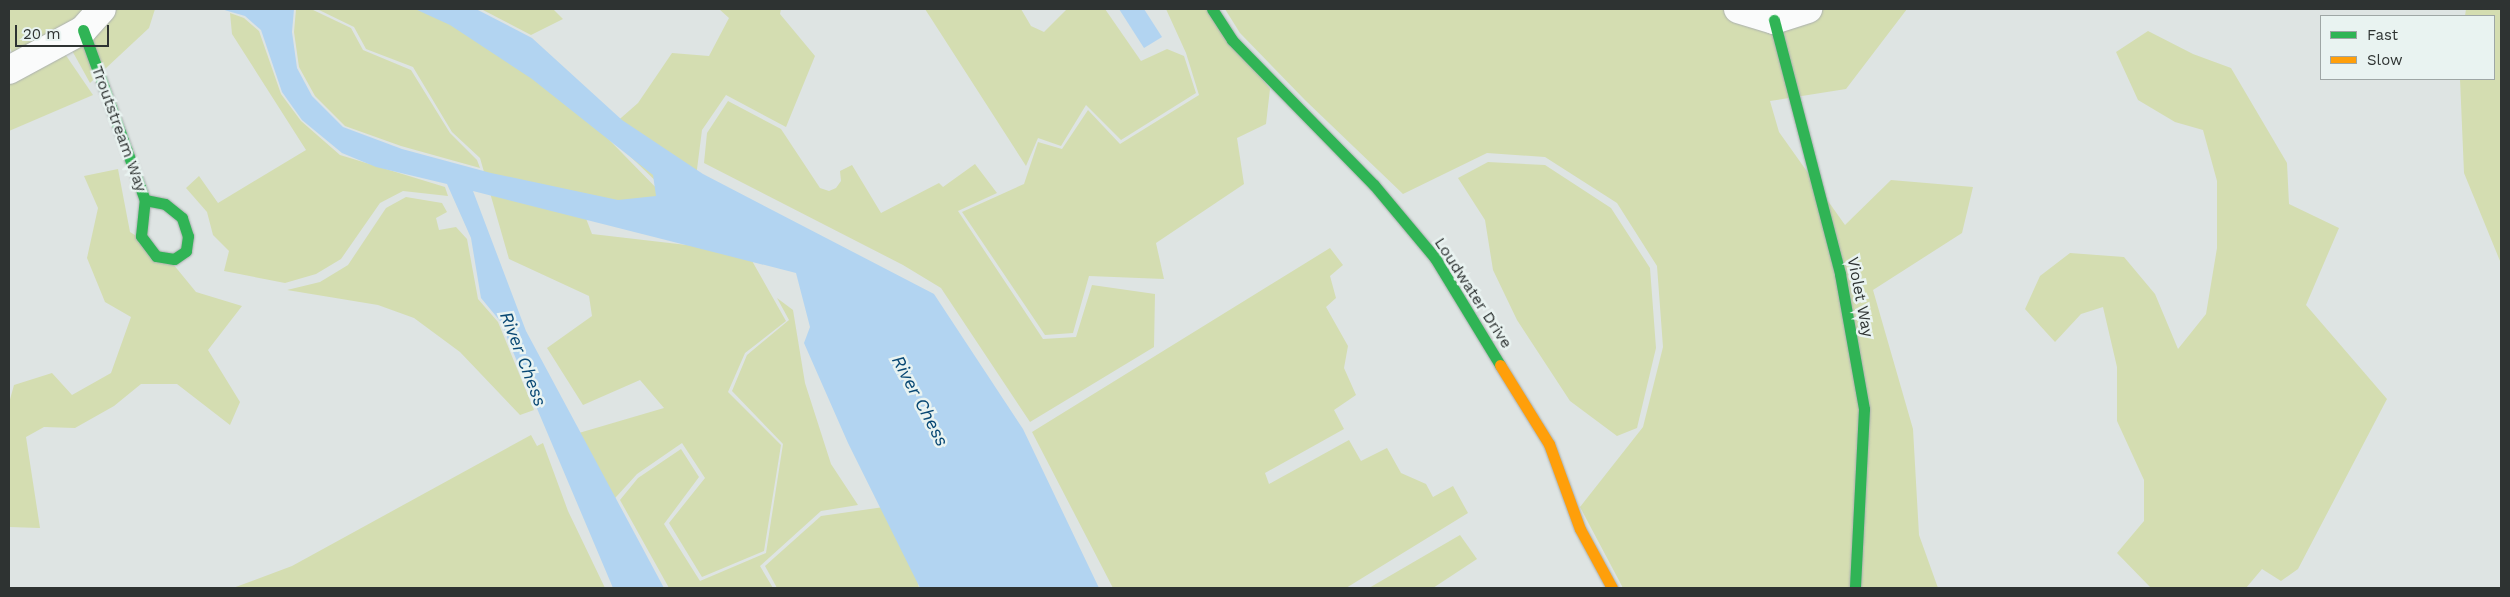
<!DOCTYPE html>
<style>
body{margin:0}
#map{position:relative;width:2510px;height:597px;overflow:hidden;background:#dee4e3;font-family:"Work Sans",sans-serif}
div>[style]{position:absolute}
.green>*{inset:0;background:#d4ddb1}
.water>*{inset:0;background:#b2d4f1}
.roads{filter:drop-shadow(0 0 1px #aaafae) drop-shadow(0 0 1px #aaafae)}
.street>*{height:28px;margin:-14px;padding:0 14px;transform-origin:14px;border-radius:14px;background:#fafbfb}
.fast>*{height:11px;margin:-5.5px;padding:0 5.5px;transform-origin:5.5px;border-radius:5.5px;background:#30b455}
.slow>*{height:11px;margin:-5.5px;padding:0 5.5px;transform-origin:5.5px;border-radius:5.5px;background:#ff9f0a}
span{translate:-50% -50%;white-space:nowrap;text-align:center;line-height:1.15;-webkit-text-stroke:5px #e9f3f1;paint-order:stroke}
.street-label{font-size:16px;color:#2e3332}
.water-label{font-size:18px;color:#074773;font-style:italic}
.frame{position:absolute;inset:0;border:10px solid #2e3332;pointer-events:none}
.legend{position:absolute;left:2320px;top:15px;width:175px;height:65px;box-sizing:border-box;background:#e9f3f1;border:1px solid #9ea6a5;margin:0;padding:6px 9px;list-style:none;font-size:15px;color:#2e3332}
.legend li{display:flex;align-items:center;gap:10px;height:25px}
.legend b{width:25px;border:1px solid #9ea6a5}
.scale{position:absolute;left:15px;top:25px;width:94px;height:22px;box-sizing:border-box;border:2px solid #2e3332;border-top:0;padding-left:6px;font-size:15px;line-height:18px;white-space:nowrap;color:#2e3332;-webkit-text-stroke:4px #e9f3f1;paint-order:stroke}
</style>
<div id="map">
<div class="green">
<i style="clip-path:polygon(9px 9px,155px 9px,149px 28px,90px 83px,59px 27px,12px 53px,9px 45px)"></i>
<i style="clip-path:polygon(296px 9px,311px 9px,351px 28px,363px 50px,411px 70px,450px 133px,477px 160px,480px 168px,401px 146px,345px 126px,315px 96px,299px 67px,294px 32px)"></i>
<i style="clip-path:polygon(317px 9px,428px 9px,579px 109px,669px 201px,580px 203px,592px 234px,747px 252px,786px 321px,745px 353px,728px 392px,781px 445px,764px 551px,702px 577px,669px 523px,705px 478px,682px 443px,637px 474px,606px 508px,572px 435px,664px 408px,640px 380px,583px 405px,547px 348px,592px 316px,589px 296px,509px 259px,480px 158px,452px 132px,413px 67px,366px 49px,354px 27px)"></i>
<i style="clip-path:polygon(481px 9px,553px 9px,563px 19px,531px 35px)"></i>
<i style="clip-path:polygon(719px 9px,781px 9px,780px 14px,815px 56px,786px 127px,726px 95px,702px 130px,695px 185px,665px 190px,605px 132px,638px 103px,672px 53px,709px 56px,729px 18px)"></i>
<i style="clip-path:polygon(925px 9px,1021px 9px,1031px 26px,1044px 32px,1067px 9px,1105px 9px,1141px 61px,1167px 49px,1184px 56px,1196px 93px,1121px 140px,1086px 105px,1061px 146px,1038px 138px,1026px 166px)"></i>
<i style="clip-path:polygon(1166px 9px,1207px 9px,1270px 89px,1266px 124px,1237px 138px,1244px 184px,1156px 243px,1164px 279px,1089px 276px,1073px 333px,1045px 335px,962px 212px,1024px 184px,1038px 142px,1062px 149px,1088px 110px,1120px 144px,1199px 95px,1186px 53px)"></i>
<i style="clip-path:polygon(1225px 9px,1907px 9px,1846px 89px,1770px 101px,1779px 132px,1845px 225px,1891px 180px,1973px 187px,1962px 233px,1873px 290px,1913px 429px,1919px 535px,1938px 588px,1623px 588px,1580px 507px,1643px 427px,1663px 347px,1657px 266px,1617px 203px,1545px 157px,1487px 153px,1403px 194px,1305px 100px,1240px 33px)"></i>
<i style="clip-path:polygon(2466px 9px,2501px 9px,2500px 261px,2464px 173px,2460px 79px,2494px 79px,2494px 16px,2465px 16px)"></i>
<i style="clip-path:polygon(230px 13px,244px 18px,259px 31px,281px 94px,301px 121px,340px 155px,445px 187px,448px 196px,403px 191px,380px 203px,341px 259px,316px 274px,285px 283px,224px 271px,229px 251px,213px 235px,207px 212px,186px 188px,199px 176px,218px 203px,306px 150px,232px 34px)"></i>
<i style="clip-path:polygon(2148px 31px,2193px 54px,2231px 68px,2287px 163px,2289px 204px,2339px 228px,2306px 305px,2387px 399px,2298px 569px,2281px 581px,2262px 569px,2246px 588px,2151px 588px,2117px 553px,2144px 521px,2144px 480px,2117px 421px,2117px 367px,2103px 307px,2081px 314px,2055px 342px,2025px 309px,2040px 276px,2070px 253px,2124px 257px,2155px 294px,2178px 349px,2206px 314px,2217px 248px,2217px 181px,2203px 130px,2175px 122px,2138px 100px,2116px 52px)"></i>
<i style="clip-path:polygon(65px 54px,93px 95px,9px 131px,9px 82px)"></i>
<i style="clip-path:polygon(728px 101px,781px 129px,820px 188px,829px 191px,836px 188px,841px 181px,840px 171px,852px 165px,881px 213px,939px 183px,943px 187px,975px 164px,997px 193px,958px 211px,1043px 339px,1076px 337px,1092px 285px,1155px 294px,1154px 347px,1030px 422px,941px 288px,903px 265px,704px 163px,707px 133px)"></i>
<i style="clip-path:polygon(1488px 162px,1545px 165px,1611px 208px,1650px 268px,1656px 348px,1637px 428px,1617px 436px,1570px 401px,1517px 320px,1493px 270px,1485px 220px,1458px 178px)"></i>
<i style="clip-path:polygon(118px 169px,130px 232px,164px 253px,196px 292px,242px 306px,208px 350px,240px 402px,230px 425px,177px 384px,141px 384px,114px 406px,75px 428px,44px 427px,26px 437px,40px 528px,9px 527px,9px 403px,14px 385px,52px 373px,72px 395px,111px 373px,131px 317px,105px 302px,87px 258px,98px 208px,84px 176px)"></i>
<i style="clip-path:polygon(406px 197px,442px 203px,447px 212px,436px 218px,439px 230px,456px 227px,467px 239px,478px 299px,498px 322px,534px 410px,520px 415px,460px 352px,414px 318px,378px 305px,287px 290px,320px 282px,348px 265px,386px 208px)"></i>
<i style="clip-path:polygon(1330px 248px,1343px 265px,1330px 276px,1336px 298px,1326px 307px,1348px 346px,1344px 368px,1356px 395px,1334px 410px,1344px 429px,1265px 473px,1269px 484px,1349px 440px,1361px 461px,1387px 448px,1401px 473px,1426px 484px,1433px 497px,1453px 486px,1468px 513px,1346px 588px,1113px 588px,1032px 432px)"></i>
<i style="clip-path:polygon(777px 298px,793px 310px,805px 383px,831px 464px,858px 505px,821px 511px,760px 566px,773px 588px,669px 588px,620px 500px,638px 478px,681px 449px,699px 477px,664px 524px,700px 581px,766px 553px,783px 444px,732px 391px,747px 355px,789px 320px)"></i>
<i style="clip-path:polygon(531px 435px,537px 446px,543px 443px,568px 511px,605px 588px,233px 588px,292px 566px)"></i>
<i style="clip-path:polygon(898px 505px,919px 588px,777px 588px,765px 566px,821px 516px)"></i>
<i style="clip-path:polygon(1460px 535px,1477px 559px,1433px 588px,1369px 588px)"></i>
</div>
<div class="water">
<i style="clip-path:polygon(221px 9px,294px 9px,292px 32px,297px 68px,312px 96px,343px 127px,402px 149px,491px 173px,618px 200px,656px 196px,653px 175px,532px 79px,450px 25px,415px 9px,476px 9px,532px 38px,622px 120px,703px 174px,934px 294px,1023px 429px,1099px 588px,920px 588px,848px 443px,804px 343px,810px 327px,796px 273px,473px 191px,526px 331px,664px 588px,613px 588px,500px 321px,481px 298px,471px 238px,447px 184px,376px 167px,342px 153px,302px 120px,282px 92px,261px 30px,245px 16px)"></i>
<i style="clip-path:polygon(1119px 9px,1144px 9px,1162px 37px,1144px 48px)"></i>
</div>
<div class="roads">
<div class="street">
<i style="left:1738px;top:9px;width:38px;rotate:17deg"></i>
<i style="left:1774px;top:20px;width:36px;rotate:-18deg"></i>
<i style="left:9px;top:70px;width:84px;rotate:-28.4deg"></i>
<i style="left:83px;top:30px;width:28px;rotate:-48deg"></i>
</div>
<div class="fast">
<i style="left:1212px;top:9px;width:37px;rotate:57deg"></i>
<i style="left:1232px;top:40px;width:203px;rotate:45.6deg"></i>
<i style="left:1374px;top:185px;width:95px;rotate:50.1deg"></i>
<i style="left:1435px;top:258px;width:125px;rotate:58.7deg"></i>
<i style="left:1774px;top:20px;width:262px;rotate:75.4deg"></i>
<i style="left:1840px;top:274px;width:137px;rotate:79.9deg"></i>
<i style="left:1864px;top:409px;width:179px;rotate:92.9deg"></i>
<i style="left:83px;top:30px;width:181px;rotate:70deg"></i>
<i style="left:145px;top:200px;width:20px;rotate:11deg"></i>
<i style="left:165px;top:204px;width:22px;rotate:39deg"></i>
<i style="left:182px;top:218px;width:19px;rotate:72deg"></i>
<i style="left:188px;top:236px;width:15px;rotate:98deg"></i>
<i style="left:186px;top:251px;width:14px;rotate:146deg"></i>
<i style="left:174px;top:259px;width:18px;rotate:-171deg"></i>
<i style="left:156px;top:256px;width:25px;rotate:-127deg"></i>
<i style="left:141px;top:236px;width:36px;rotate:-84deg"></i>
</div>
<div class="slow">
<i style="left:1500px;top:365px;width:93px;rotate:58.2deg"></i>
<i style="left:1549px;top:444px;width:90px;rotate:70deg"></i>
<i style="left:1580px;top:529px;width:67px;rotate:61.5deg"></i>
</div>
</div>
<div class="street-label">
<span style="left:119px;top:129px;rotate:70deg">Troutstream Way</span>
<span style="left:1473px;top:293px;rotate:57deg">Loudwater Drive</span>
<span style="left:1860px;top:297px;rotate:79deg">Violet Way</span>
</div>
<div class="water-label">
<span style="left:523px;top:359px;rotate:69deg">River Chess</span>
<span style="left:920px;top:401px;rotate:62deg">River Chess</span>
</div>
<div class="frame"></div>
<ul class="legend">
<li><b style="height:6px;background:#30b455"></b>Fast</li>
<li><b style="height:6px;background:#ff9f0a"></b>Slow</li>
</ul>
<div class="scale">20 m</div>
</div>
